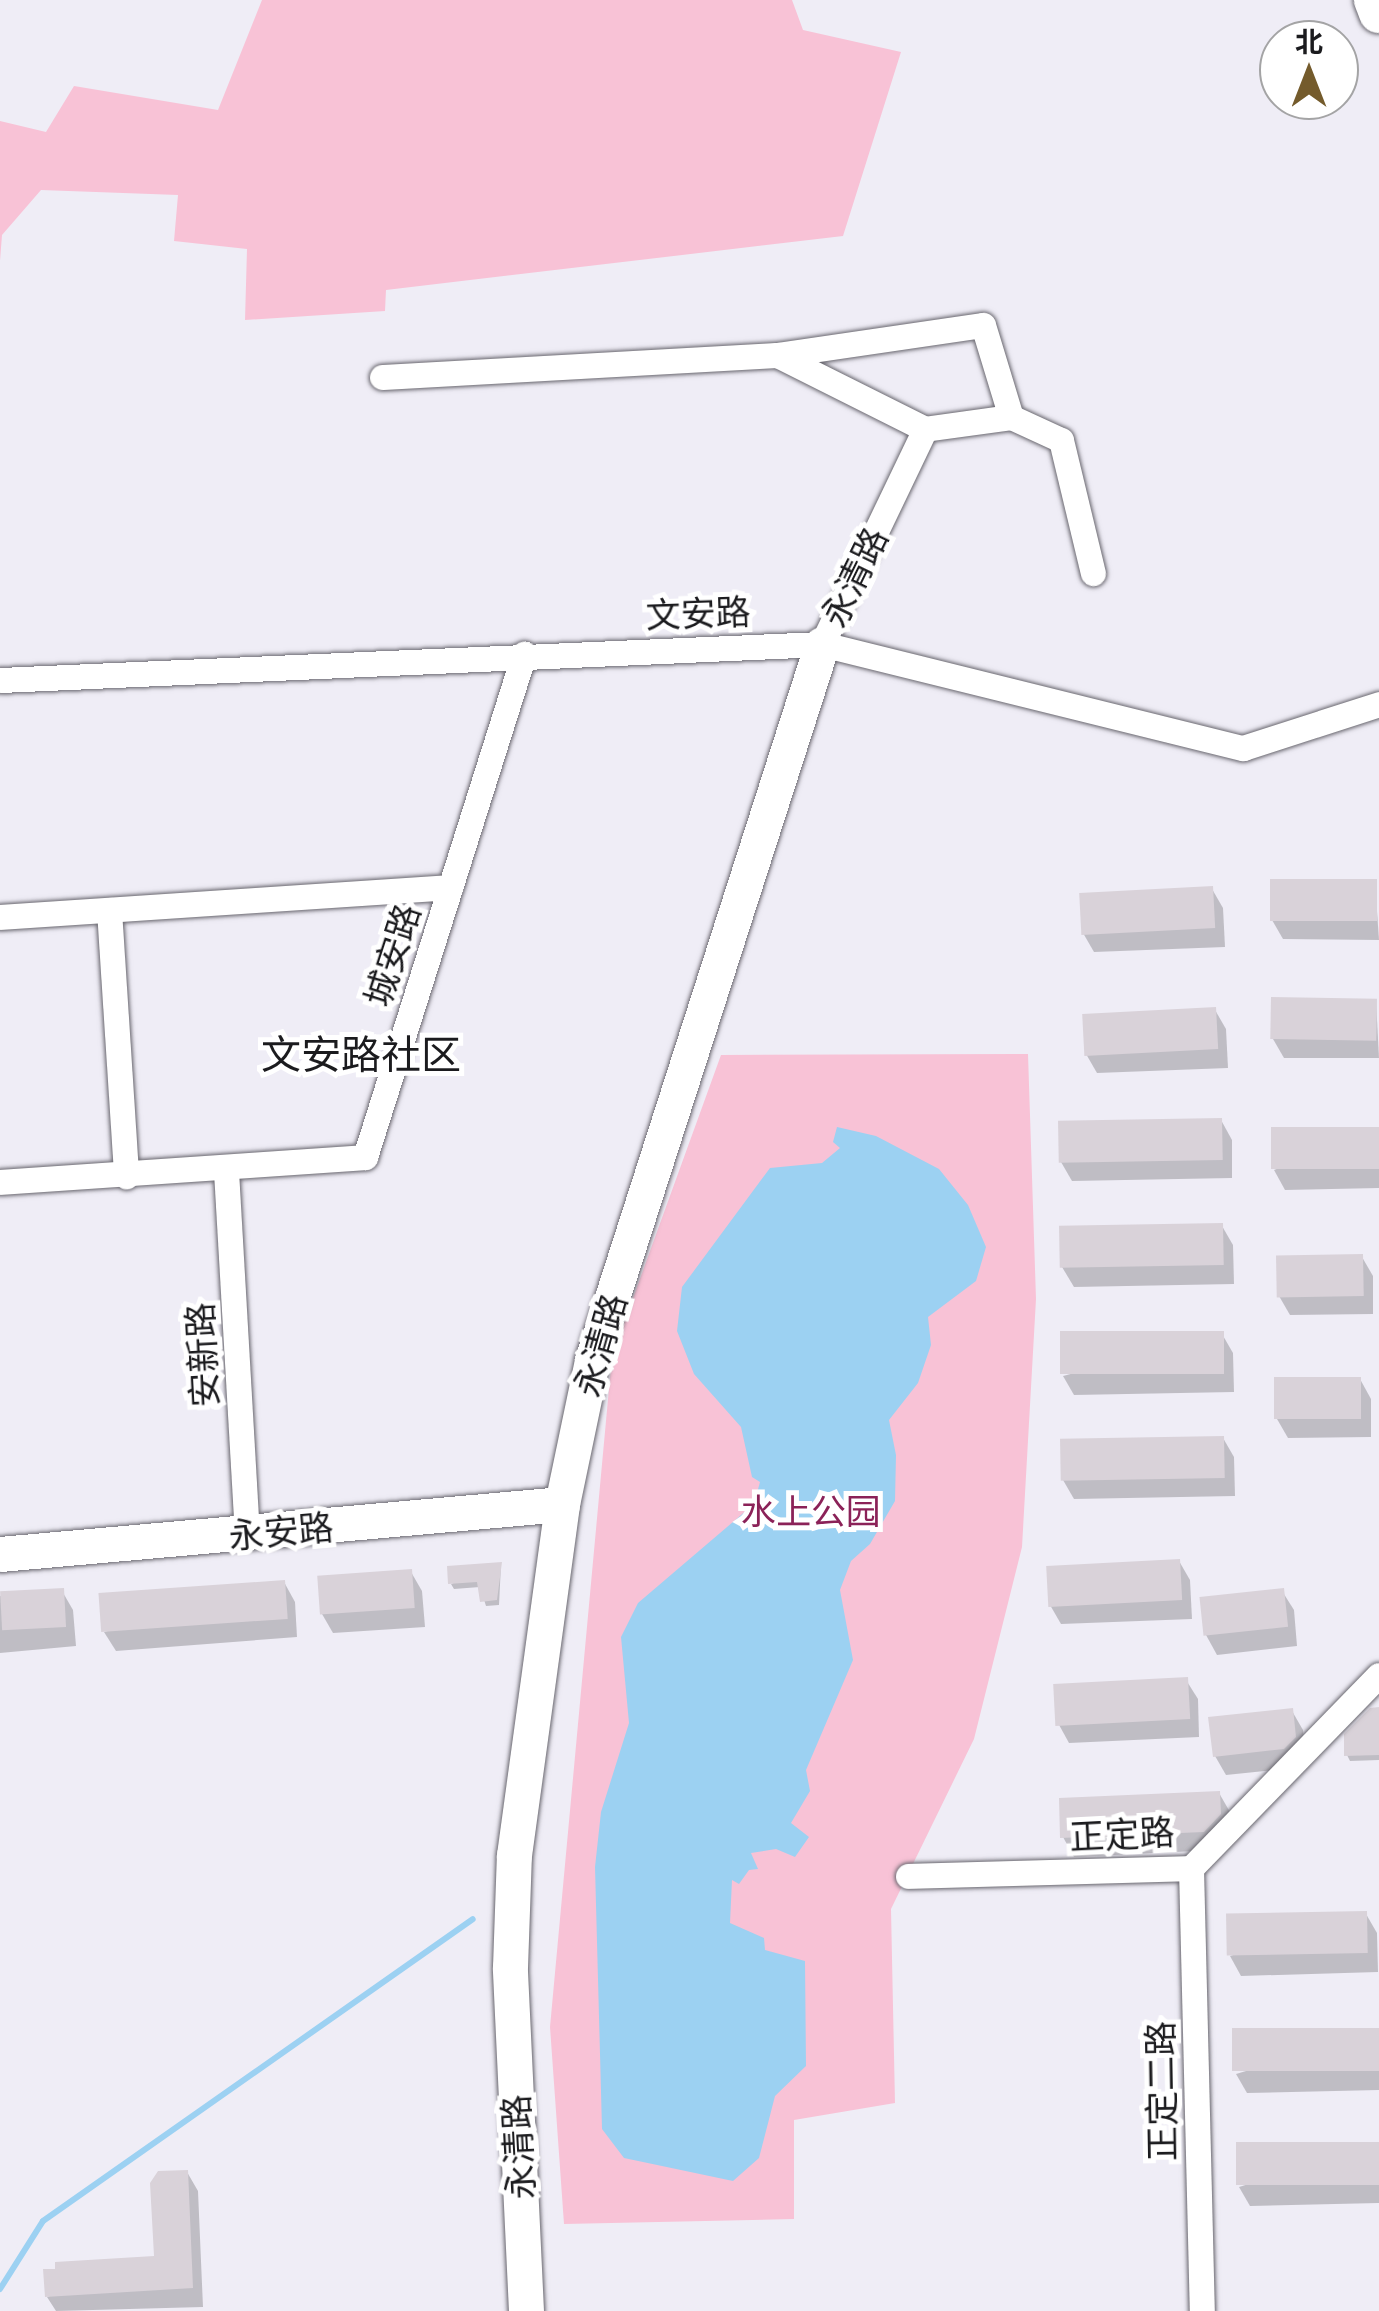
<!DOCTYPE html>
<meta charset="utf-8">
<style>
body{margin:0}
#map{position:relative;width:1379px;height:2311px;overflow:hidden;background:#efedf6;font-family:Inter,"Noto Sans SC",sans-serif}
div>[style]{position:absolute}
.green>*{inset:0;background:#f8c2d6}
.water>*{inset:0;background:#9cd1f2}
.shadow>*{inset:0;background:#0003}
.stream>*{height:6px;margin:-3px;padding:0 3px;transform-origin:3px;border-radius:3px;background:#9cd1f2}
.building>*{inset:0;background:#d9d2d9;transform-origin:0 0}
.roads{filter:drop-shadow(0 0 2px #69676f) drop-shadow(0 0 2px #69676f)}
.street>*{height:25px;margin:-12.5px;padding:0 12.5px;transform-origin:12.5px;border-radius:12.5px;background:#fff}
.secondary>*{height:35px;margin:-17.5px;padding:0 17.5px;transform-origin:17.5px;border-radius:17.5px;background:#fff}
.primary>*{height:40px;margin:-20px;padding:0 20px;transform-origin:20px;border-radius:20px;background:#fff}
span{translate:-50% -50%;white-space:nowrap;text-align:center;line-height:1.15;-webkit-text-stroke:10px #fff;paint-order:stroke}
.street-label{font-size:35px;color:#1b1b1e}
.park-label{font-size:35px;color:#8b2258}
.quarter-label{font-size:40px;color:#1b1b1e}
.north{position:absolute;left:1259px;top:20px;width:100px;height:100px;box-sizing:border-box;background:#fff;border:2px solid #a4a4a5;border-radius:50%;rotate:0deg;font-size:28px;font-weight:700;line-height:40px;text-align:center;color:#1b1b1e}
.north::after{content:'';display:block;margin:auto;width:35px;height:45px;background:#745b2c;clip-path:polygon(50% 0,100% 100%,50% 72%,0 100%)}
</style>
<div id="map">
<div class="green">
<i style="clip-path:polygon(262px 0,792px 0,803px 30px,901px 52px,843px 236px,386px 290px,385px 311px,245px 320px,247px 249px,174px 241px,178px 195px,41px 190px,2px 235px,0 261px,0 121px,46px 132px,74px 86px,218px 110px)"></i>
<i style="clip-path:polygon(1028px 1054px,1036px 1299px,1022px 1547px,974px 1739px,891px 1909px,895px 2103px,794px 2120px,794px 2219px,564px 2224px,550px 2027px,612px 1356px,721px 1055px)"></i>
</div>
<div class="water">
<i style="clip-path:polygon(837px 1127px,876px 1136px,939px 1169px,968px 1205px,986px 1247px,976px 1281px,928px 1317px,931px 1345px,918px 1383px,889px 1420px,896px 1455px,895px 1501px,870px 1544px,851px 1561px,840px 1590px,853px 1660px,806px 1770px,810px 1791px,791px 1823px,809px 1837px,795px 1857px,776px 1849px,751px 1853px,758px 1869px,749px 1870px,739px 1884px,732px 1880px,730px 1923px,764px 1938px,765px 1950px,805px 1961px,806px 2066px,775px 2096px,759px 2158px,733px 2181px,624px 2158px,602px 2129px,595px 1867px,601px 1812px,629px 1723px,621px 1637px,638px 1603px,754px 1504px,760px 1482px,752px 1477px,741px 1427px,694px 1374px,677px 1331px,682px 1287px,770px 1168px,822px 1163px,840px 1148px,833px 1142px)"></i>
</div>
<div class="shadow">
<i style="clip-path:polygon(1375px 882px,1379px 940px,1283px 939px,1272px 920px)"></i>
<i style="clip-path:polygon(1212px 889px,1223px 908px,1225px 947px,1094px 952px,1083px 933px)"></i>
<i style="clip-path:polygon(1376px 1000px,1379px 1058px,1284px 1058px,1273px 1039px)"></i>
<i style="clip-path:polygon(1215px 1010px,1226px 1029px,1228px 1068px,1097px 1073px,1086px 1054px)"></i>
<i style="clip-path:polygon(1221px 1120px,1232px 1140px,1232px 1178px,1072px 1181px,1061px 1162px)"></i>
<i style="clip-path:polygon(1379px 1130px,1379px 1188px,1285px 1190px,1274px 1170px)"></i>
<i style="clip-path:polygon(1222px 1226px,1233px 1245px,1234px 1284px,1074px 1287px,1062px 1267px)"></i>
<i style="clip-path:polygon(1362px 1257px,1373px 1276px,1373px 1314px,1290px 1315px,1279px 1296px)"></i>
<i style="clip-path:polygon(1222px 1334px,1233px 1353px,1234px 1392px,1074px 1395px,1063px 1376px)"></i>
<i style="clip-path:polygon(1360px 1379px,1371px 1399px,1371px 1437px,1288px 1438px,1277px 1419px)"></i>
<i style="clip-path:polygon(1223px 1438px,1234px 1457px,1235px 1496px,1074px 1499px,1063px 1480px)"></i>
<i style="clip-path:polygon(1179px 1561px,1190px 1580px,1192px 1619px,1061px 1624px,1050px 1605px)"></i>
<i style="clip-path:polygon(501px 1565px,499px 1605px,486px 1606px,480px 1587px,454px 1589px,451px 1584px)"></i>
<i style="clip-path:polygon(411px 1572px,422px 1591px,425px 1627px,333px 1633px,322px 1614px)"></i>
<i style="clip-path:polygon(284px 1582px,295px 1602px,297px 1637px,116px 1651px,104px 1632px)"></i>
<i style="clip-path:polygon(62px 1591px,73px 1610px,76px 1646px,0 1653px,0 1596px)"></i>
<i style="clip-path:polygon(1282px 1591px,1294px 1610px,1297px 1646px,1217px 1655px,1206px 1635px)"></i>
<i style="clip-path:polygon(1186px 1680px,1198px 1699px,1199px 1737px,1069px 1743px,1058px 1723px)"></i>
<i style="clip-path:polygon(1379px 1710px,1379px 1760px,1350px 1761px,1347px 1755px)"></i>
<i style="clip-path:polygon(1292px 1711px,1303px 1730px,1306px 1757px,1295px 1768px,1226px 1775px,1215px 1756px)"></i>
<i style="clip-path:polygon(1219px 1793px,1230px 1812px,1215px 1850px,1074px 1857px,1063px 1837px)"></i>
<i style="clip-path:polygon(1366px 1914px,1377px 1933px,1378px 1972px,1241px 1976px,1230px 1956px)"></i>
<i style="clip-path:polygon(1379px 2031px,1379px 2090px,1247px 2093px,1236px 2074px)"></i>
<i style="clip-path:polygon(1379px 2144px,1379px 2203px,1250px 2206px,1239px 2187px)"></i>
<i style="clip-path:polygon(187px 2172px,198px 2191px,203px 2307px,56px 2311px,47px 2297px,156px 2258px)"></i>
</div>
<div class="stream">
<i style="left:0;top:2289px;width:80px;rotate:-57.7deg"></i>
<i style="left:43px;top:2221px;width:525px;rotate:-35.08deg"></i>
</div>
<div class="building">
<i style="left:1270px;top:879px;width:107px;height:42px"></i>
<i style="left:1213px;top:886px;width:42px;height:134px;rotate:87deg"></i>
<i style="left:1271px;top:997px;width:106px;height:42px;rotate:1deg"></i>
<i style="left:1216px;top:1007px;width:42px;height:134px;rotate:87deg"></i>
<i style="left:1222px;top:1118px;width:42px;height:164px;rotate:89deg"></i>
<i style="left:1379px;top:1127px;width:42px;height:108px;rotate:90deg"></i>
<i style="left:1223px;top:1223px;width:42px;height:164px;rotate:89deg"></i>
<i style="left:1363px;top:1254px;width:42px;height:87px;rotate:89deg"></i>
<i style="left:1224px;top:1331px;width:43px;height:164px;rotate:90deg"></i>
<i style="left:1361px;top:1377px;width:42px;height:87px;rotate:90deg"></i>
<i style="left:1224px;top:1436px;width:42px;height:164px;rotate:89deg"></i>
<i style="left:1180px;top:1559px;width:41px;height:134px;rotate:87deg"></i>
<i style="clip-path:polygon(502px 1562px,497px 1600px,480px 1602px,477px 1582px,448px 1584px,447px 1566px)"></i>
<i style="left:412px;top:1569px;width:39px;height:95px;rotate:86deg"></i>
<i style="left:285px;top:1580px;width:39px;height:187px;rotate:86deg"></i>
<i style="left:64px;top:1588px;width:39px;height:64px;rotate:87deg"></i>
<i style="left:1284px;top:1588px;width:39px;height:85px;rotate:84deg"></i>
<i style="left:1188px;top:1677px;width:42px;height:135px;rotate:87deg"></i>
<i style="clip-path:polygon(1379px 1707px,1379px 1755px,1344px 1756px,1344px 1734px,1370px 1708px)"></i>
<i style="clip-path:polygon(1293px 1708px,1296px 1737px,1284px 1749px,1213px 1757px,1208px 1717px)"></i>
<i style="clip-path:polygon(1220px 1791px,1221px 1814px,1204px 1832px,1060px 1838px,1059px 1798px)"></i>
<i style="left:1367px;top:1911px;width:42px;height:141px;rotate:89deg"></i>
<i style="left:1379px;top:2028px;width:43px;height:147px;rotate:90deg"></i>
<i style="left:1379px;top:2142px;width:43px;height:143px;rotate:90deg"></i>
<i style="clip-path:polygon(188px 2170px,193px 2288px,45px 2297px,43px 2269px,55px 2269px,55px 2262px,154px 2256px,150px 2183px,158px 2171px)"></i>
</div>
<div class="roads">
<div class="street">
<i style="left:382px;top:377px;width:396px;rotate:-3.2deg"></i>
<i style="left:777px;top:355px;width:208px;rotate:-8.3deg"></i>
<i style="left:983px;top:325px;width:96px;rotate:73.1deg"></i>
<i style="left:1011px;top:417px;width:87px;rotate:172.1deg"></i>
<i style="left:925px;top:429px;width:165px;rotate:-153.4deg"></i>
<i style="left:1011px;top:417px;width:55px;rotate:24.7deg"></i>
<i style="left:1061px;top:440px;width:137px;rotate:76.5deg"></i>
<i style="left:822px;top:644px;width:238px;rotate:-64.4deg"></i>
<i style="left:0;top:680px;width:823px;rotate:-2.51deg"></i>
<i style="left:822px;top:644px;width:434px;rotate:13.9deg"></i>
<i style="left:1243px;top:748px;width:143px;rotate:-17.9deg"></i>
<i style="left:109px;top:910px;width:267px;rotate:86.3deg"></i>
<i style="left:0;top:917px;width:451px;rotate:-3.8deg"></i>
<i style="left:226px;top:1171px;width:364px;rotate:86.7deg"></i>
<i style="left:0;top:1182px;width:366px;rotate:-3.9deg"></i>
<i style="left:365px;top:1157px;width:528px;rotate:-72.46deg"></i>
<i style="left:1191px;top:1868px;width:443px;rotate:88.6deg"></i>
<i style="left:908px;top:1876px;width:283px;rotate:-1.6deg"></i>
<i style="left:1191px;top:1868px;width:269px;rotate:-45.8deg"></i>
</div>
<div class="secondary">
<i style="left:0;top:1554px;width:564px;rotate:-5.08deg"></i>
<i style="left:526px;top:2311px;width:344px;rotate:-92.7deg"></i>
<i style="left:510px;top:1967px;width:112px;rotate:-88deg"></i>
<i style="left:514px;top:1855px;width:354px;rotate:-82.2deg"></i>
<i style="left:562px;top:1504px;width:147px;rotate:-78.2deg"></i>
<i style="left:592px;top:1360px;width:752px;rotate:-72.19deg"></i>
</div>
<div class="primary">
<i style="left:1374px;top:0;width:14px;rotate:69deg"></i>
</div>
</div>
<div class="street-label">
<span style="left:854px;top:577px;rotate:-64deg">永清路</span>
<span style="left:698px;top:613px;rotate:-2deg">文安路</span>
<span style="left:392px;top:955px;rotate:-72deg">城安路</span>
<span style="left:600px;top:1345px;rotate:-74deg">永清路</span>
<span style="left:202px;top:1355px;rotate:-93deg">安新路</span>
<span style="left:281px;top:1531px;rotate:-5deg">永安路</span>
<span style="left:1122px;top:1834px;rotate:-3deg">正定路</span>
<span style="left:1161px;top:2091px;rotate:-91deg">正定二路</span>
<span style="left:518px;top:2147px;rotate:-93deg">永清路</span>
</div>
<div class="park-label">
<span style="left:811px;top:1511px">水上公园</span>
</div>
<div class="quarter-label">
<span style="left:361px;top:1055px">文安路社区</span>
</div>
<div class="north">北</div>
</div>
